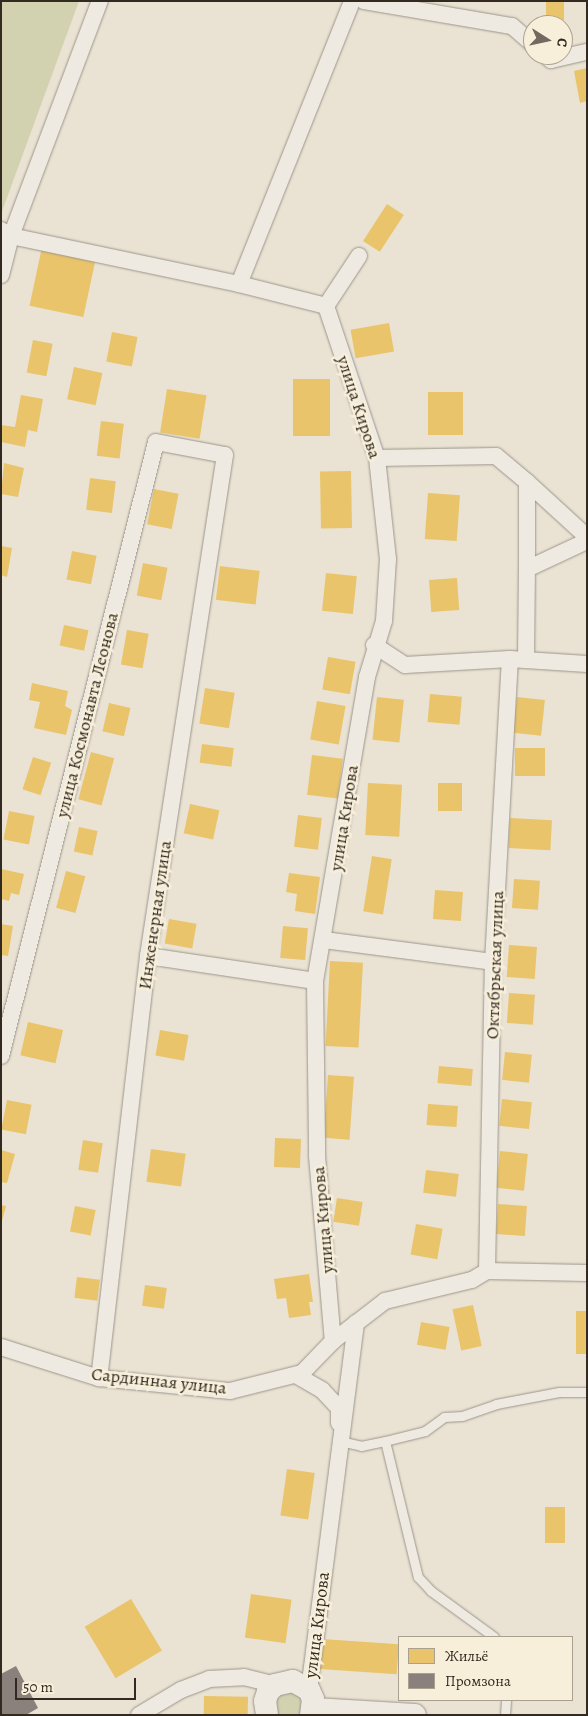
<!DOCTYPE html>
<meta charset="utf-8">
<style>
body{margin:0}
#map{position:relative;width:588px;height:1716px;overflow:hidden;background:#eae2d2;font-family:Alegreya,serif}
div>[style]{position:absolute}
.green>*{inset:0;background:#d2d2b0}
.homes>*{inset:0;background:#e9c46a;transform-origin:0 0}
.industry>*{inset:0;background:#8a817c}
.roads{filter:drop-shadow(0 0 1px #9b968c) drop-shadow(0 0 1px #9b968c)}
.lane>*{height:9px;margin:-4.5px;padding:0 4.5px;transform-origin:4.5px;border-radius:4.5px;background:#eeeae1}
.street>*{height:16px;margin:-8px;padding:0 8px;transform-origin:8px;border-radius:8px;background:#eeeae1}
.secondary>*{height:22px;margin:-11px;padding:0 11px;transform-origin:11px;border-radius:11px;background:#eeeae1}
span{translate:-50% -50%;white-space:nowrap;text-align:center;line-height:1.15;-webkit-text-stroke:5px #f8efdb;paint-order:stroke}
.street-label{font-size:18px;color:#322a20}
.frame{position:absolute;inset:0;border:2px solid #322a20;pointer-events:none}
.legend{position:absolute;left:398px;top:1636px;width:175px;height:65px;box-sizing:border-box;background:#f8efdb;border:1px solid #a9a090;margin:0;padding:6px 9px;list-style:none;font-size:15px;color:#322a20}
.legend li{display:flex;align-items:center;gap:10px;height:25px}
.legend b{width:25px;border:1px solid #a9a090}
.north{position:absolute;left:523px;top:15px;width:50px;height:50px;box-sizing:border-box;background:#f8efdb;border:1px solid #a9a090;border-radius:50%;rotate:100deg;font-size:14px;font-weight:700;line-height:20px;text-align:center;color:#322a20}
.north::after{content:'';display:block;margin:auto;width:18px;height:22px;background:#726a5e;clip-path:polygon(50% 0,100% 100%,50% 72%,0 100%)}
.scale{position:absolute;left:15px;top:1678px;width:121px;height:22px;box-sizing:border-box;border:2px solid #322a20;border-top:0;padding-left:6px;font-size:15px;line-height:18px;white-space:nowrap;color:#322a20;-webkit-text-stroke:4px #f8efdb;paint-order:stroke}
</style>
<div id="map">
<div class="green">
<i style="clip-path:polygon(1px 1px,79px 1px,1px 214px)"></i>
<i style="clip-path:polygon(292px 1690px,304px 1701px,300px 1715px,278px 1715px,275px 1709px,277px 1697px)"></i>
</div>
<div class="homes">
<i style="left:546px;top:2px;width:18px;height:23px"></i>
<i style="clip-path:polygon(587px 68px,587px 101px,580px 103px,574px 71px)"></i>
<i style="left:387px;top:204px;width:20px;height:44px;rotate:33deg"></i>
<i style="left:42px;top:247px;width:55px;height:60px;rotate:12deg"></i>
<i style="left:389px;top:323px;width:29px;height:39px;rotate:80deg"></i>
<i style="left:112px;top:332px;width:26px;height:30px;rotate:11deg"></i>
<i style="left:33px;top:340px;width:20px;height:33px;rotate:11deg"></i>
<i style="left:74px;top:367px;width:29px;height:33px;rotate:12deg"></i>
<i style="left:293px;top:379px;width:37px;height:57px"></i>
<i style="left:167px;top:389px;width:40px;height:44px;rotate:9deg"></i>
<i style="left:428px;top:392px;width:35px;height:43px"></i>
<i style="clip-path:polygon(21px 395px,43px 399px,37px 432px,28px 430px,25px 447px,1px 442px,1px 425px,15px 427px)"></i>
<i style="left:101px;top:421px;width:23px;height:35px;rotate:7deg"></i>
<i style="clip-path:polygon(4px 463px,24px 468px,18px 497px,1px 494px)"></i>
<i style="left:351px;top:471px;width:57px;height:31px;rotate:89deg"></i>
<i style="left:90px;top:478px;width:26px;height:32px;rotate:7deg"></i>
<i style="left:154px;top:489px;width:25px;height:36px;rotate:11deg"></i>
<i style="left:428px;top:493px;width:32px;height:46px;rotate:4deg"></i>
<i style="clip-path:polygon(1px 546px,12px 548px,7px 577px,1px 575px)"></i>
<i style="left:72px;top:551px;width:25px;height:29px;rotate:11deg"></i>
<i style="left:143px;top:563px;width:25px;height:33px;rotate:11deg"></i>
<i style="left:220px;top:566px;width:40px;height:34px;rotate:7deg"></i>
<i style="left:326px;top:573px;width:31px;height:38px;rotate:6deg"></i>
<i style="left:457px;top:578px;width:32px;height:28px;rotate:86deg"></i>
<i style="left:64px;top:625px;width:25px;height:21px;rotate:12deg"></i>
<i style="left:127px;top:630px;width:22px;height:35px;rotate:10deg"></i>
<i style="left:328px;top:657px;width:28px;height:33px;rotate:10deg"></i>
<i style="clip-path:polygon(32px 683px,68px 691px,65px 706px,72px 710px,66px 735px,34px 728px,40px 702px,29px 700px)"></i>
<i style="left:205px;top:688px;width:30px;height:36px;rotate:9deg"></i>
<i style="left:430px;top:694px;width:32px;height:28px;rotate:5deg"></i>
<i style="left:377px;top:697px;width:27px;height:43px;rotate:6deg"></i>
<i style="left:517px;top:697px;width:28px;height:36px;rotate:6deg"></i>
<i style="left:317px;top:701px;width:29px;height:39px;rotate:10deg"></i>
<i style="left:109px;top:703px;width:22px;height:29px;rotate:13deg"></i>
<i style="left:202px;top:744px;width:32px;height:19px;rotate:7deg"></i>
<i style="left:515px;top:748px;width:30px;height:28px"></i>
<i style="left:91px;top:752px;width:24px;height:49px;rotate:15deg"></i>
<i style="left:312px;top:755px;width:31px;height:40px;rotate:7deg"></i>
<i style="left:33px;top:757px;width:19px;height:34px;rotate:18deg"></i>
<i style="left:368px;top:783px;width:34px;height:52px;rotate:3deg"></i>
<i style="left:438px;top:783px;width:24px;height:28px"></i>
<i style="left:190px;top:804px;width:30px;height:30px;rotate:12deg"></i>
<i style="left:9px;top:811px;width:26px;height:29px;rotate:11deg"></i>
<i style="left:298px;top:815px;width:24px;height:32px;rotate:7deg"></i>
<i style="left:510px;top:818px;width:42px;height:30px;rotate:3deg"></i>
<i style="left:79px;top:827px;width:19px;height:25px;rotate:12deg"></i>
<i style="left:372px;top:856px;width:20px;height:56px;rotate:9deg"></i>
<i style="clip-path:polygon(1px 869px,24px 874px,19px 895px,11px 893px,9px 901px,1px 899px)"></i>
<i style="left:66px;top:871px;width:20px;height:38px;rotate:15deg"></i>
<i style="clip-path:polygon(289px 873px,320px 877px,315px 914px,295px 911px,297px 894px,286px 892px)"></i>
<i style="left:514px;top:879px;width:26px;height:29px;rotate:4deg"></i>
<i style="left:435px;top:890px;width:28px;height:29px;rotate:4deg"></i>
<i style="left:169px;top:919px;width:28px;height:25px;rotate:10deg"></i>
<i style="clip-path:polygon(1px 924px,13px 926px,8px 956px,1px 955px)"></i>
<i style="left:283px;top:926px;width:25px;height:32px;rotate:5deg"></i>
<i style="left:509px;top:945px;width:28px;height:32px;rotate:4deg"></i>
<i style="left:330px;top:961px;width:33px;height:85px;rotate:3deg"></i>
<i style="left:509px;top:993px;width:26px;height:30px;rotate:4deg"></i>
<i style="left:28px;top:1022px;width:36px;height:34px;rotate:13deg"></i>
<i style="left:160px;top:1030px;width:29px;height:26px;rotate:10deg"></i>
<i style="left:505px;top:1052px;width:27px;height:28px;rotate:6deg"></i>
<i style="left:439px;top:1066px;width:34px;height:17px;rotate:5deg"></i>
<i style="left:328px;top:1075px;width:26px;height:63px;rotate:4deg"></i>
<i style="left:502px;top:1099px;width:30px;height:27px;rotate:6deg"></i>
<i style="left:7px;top:1100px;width:25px;height:30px;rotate:11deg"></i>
<i style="left:428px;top:1104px;width:30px;height:21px;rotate:4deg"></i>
<i style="left:275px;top:1138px;width:26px;height:29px;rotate:2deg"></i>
<i style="left:83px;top:1140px;width:20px;height:30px;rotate:9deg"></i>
<i style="left:151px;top:1149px;width:35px;height:33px;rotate:8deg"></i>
<i style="clip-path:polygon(1px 1150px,15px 1154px,7px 1183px,1px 1182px)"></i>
<i style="left:500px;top:1151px;width:28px;height:37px;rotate:6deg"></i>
<i style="left:426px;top:1170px;width:33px;height:23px;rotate:7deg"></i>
<i style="left:337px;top:1198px;width:26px;height:24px;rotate:9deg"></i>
<i style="left:498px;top:1204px;width:29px;height:30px;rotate:4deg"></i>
<i style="clip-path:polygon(1px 1205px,6px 1206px,2px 1221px,1px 1221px)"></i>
<i style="left:75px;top:1206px;width:21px;height:26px;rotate:11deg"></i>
<i style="left:416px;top:1224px;width:27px;height:31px;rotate:10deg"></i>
<i style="clip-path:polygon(309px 1274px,313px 1302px,309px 1302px,311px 1315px,289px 1318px,286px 1298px,277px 1299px,274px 1279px)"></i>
<i style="left:77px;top:1277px;width:23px;height:21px;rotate:7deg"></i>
<i style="left:145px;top:1285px;width:22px;height:21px;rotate:8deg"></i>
<i style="left:473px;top:1305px;width:42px;height:21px;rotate:78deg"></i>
<i style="left:576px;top:1311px;width:11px;height:43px"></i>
<i style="left:421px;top:1322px;width:29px;height:23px;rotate:10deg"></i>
<i style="left:287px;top:1469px;width:28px;height:47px;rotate:8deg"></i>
<i style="left:545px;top:1507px;width:20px;height:36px"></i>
<i style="left:251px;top:1594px;width:41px;height:44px;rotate:8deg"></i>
<i style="left:131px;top:1599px;width:60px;height:54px;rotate:59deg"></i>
<i style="left:322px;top:1639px;width:77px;height:30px;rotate:4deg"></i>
<i style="left:204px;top:1696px;width:44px;height:19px;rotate:1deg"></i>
</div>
<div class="industry">
<i style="clip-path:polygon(16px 1666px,38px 1708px,26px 1715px,1px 1715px,1px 1674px)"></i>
</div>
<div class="roads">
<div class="lane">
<i style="left:340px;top:1441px;width:22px;rotate:13deg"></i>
<i style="left:361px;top:1446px;width:25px;rotate:-12deg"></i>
<i style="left:385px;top:1441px;width:41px;rotate:-14deg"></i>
<i style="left:425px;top:1431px;width:24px;rotate:-36deg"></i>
<i style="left:444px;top:1417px;width:18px;rotate:-3deg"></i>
<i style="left:462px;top:1416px;width:36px;rotate:-19deg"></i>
<i style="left:496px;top:1404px;width:64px;rotate:-10.8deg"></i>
<i style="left:559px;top:1392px;width:28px"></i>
<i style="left:385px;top:1441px;width:140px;rotate:76.4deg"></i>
<i style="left:418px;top:1577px;width:19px;rotate:47deg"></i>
<i style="left:431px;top:1591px;width:78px;rotate:36.1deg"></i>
<i style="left:505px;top:1715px;width:15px;rotate:-86deg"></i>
</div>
<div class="street">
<i style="left:364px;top:1px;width:150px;rotate:9.6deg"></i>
<i style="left:512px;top:26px;width:28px;rotate:41deg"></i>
<i style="left:545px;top:55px;width:8px;rotate:40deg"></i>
<i style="left:551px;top:60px;width:37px;rotate:-13deg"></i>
<i style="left:1px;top:230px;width:12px;rotate:31deg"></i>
<i style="left:11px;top:236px;width:233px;rotate:11.9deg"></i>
<i style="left:239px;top:284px;width:90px;rotate:14.2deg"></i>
<i style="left:1px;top:275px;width:40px;rotate:-75.6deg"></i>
<i style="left:11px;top:236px;width:251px;rotate:-69.3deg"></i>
<i style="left:239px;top:284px;width:305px;rotate:-68.2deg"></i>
<i style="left:326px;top:306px;width:160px;rotate:71.5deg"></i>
<i style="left:377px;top:458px;width:102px;rotate:83.8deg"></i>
<i style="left:388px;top:559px;width:62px;rotate:93.7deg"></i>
<i style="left:384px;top:621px;width:59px;rotate:106.9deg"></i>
<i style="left:367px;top:677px;width:308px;rotate:99.7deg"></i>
<i style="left:315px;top:981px;width:175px;rotate:89.3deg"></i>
<i style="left:317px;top:1156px;width:186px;rotate:85.1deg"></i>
<i style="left:326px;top:306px;width:60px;rotate:-56.6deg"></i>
<i style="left:377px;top:458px;width:119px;rotate:-1deg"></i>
<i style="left:496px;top:456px;width:40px;rotate:40deg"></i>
<i style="left:527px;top:482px;width:87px;rotate:90deg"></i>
<i style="left:527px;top:569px;width:66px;rotate:-25deg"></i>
<i style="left:527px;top:482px;width:81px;rotate:42.5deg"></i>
<i style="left:374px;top:645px;width:37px;rotate:33deg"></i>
<i style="left:405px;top:665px;width:105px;rotate:-3.3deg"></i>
<i style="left:510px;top:659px;width:77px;rotate:3.7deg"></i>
<i style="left:526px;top:660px;width:91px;rotate:-89.4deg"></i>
<i style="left:324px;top:940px;width:170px;rotate:7.4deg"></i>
<i style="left:148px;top:956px;width:169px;rotate:8.5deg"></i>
<i style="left:1px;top:1056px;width:633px;rotate:-75.83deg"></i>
<i style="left:156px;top:442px;width:70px;rotate:10.7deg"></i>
<i style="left:225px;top:455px;width:507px;rotate:98.74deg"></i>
<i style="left:148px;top:956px;width:425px;rotate:96.6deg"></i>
<i style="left:487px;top:1271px;width:309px;rotate:-88.9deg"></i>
<i style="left:493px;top:962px;width:303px;rotate:-86.8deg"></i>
<i style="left:1px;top:1347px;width:103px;rotate:17.6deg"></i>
<i style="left:99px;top:1378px;width:132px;rotate:5.7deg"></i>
<i style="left:230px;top:1391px;width:74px;rotate:-14deg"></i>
<i style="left:302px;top:1373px;width:45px;rotate:-45.9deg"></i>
<i style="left:333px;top:1341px;width:66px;rotate:-37.6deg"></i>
<i style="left:385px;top:1301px;width:89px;rotate:-13.6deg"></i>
<i style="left:472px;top:1280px;width:17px;rotate:-31deg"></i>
<i style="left:487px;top:1271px;width:100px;rotate:1.1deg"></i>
<i style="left:296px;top:1375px;width:30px;rotate:30deg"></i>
<i style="left:322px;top:1390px;width:25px;rotate:47deg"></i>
<i style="left:339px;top:1408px;width:15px;rotate:90deg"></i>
<i style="left:309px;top:1690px;width:370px;rotate:-82.7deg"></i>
<i style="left:139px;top:1715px;width:49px;rotate:-30.8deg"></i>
<i style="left:181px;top:1690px;width:30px;rotate:-21deg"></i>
<i style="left:209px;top:1679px;width:35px;rotate:-3deg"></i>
<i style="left:244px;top:1677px;width:32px;rotate:14deg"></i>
</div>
<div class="secondary">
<i style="left:314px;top:1709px;width:101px;rotate:3.4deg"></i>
<i style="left:267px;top:1715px;width:14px;rotate:-98deg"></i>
<i style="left:265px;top:1701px;width:9px;rotate:-72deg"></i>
<i style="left:268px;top:1692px;width:10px;rotate:-45deg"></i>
<i style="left:275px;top:1685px;width:18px;rotate:-13deg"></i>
<i style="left:293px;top:1681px;width:18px;rotate:29deg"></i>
<i style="left:309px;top:1690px;width:10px;rotate:66deg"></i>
<i style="left:313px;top:1699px;width:16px;rotate:97deg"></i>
</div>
</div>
<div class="street-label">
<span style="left:359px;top:407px;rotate:72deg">улица Кирова</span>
<span style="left:87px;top:715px;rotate:-76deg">улица Космонавта Леонова</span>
<span style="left:344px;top:818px;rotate:-81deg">улица Кирова</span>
<span style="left:155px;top:915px;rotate:-82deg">Инженерная улица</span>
<span style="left:495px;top:965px;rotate:-88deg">Октябрьская улица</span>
<span style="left:323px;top:1220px;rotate:-95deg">улица Кирова</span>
<span style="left:159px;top:1381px;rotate:6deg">Сардинная улица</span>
<span style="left:317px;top:1625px;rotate:-83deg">улица Кирова</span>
</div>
<div class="frame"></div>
<ul class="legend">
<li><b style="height:14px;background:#e9c46a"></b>Жильё</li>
<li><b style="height:14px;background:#8a817c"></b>Промзона</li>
</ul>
<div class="north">С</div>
<div class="scale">50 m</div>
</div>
